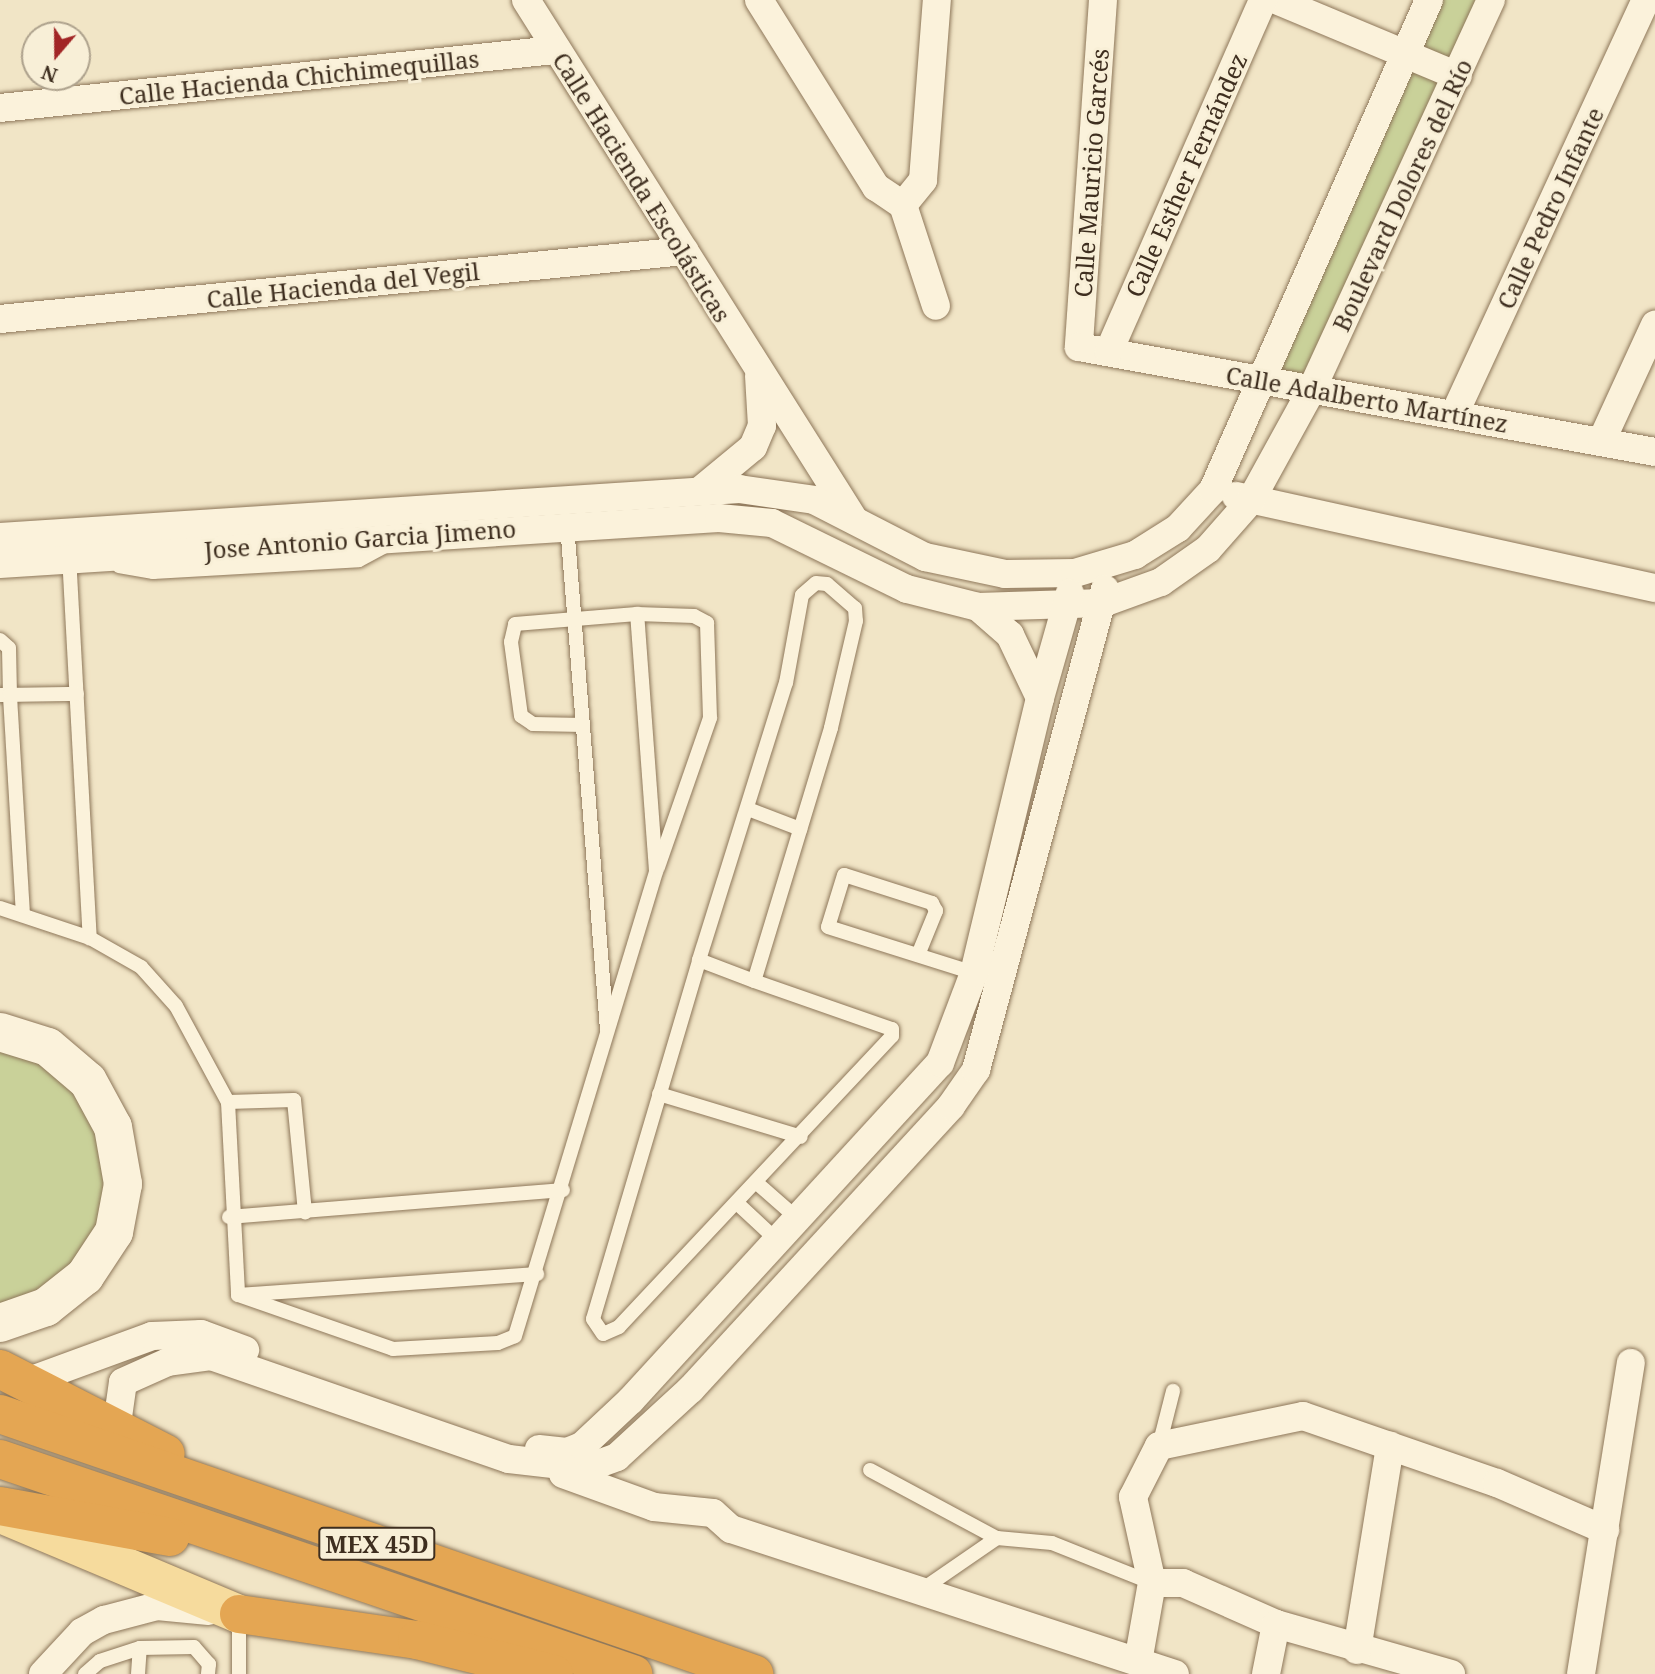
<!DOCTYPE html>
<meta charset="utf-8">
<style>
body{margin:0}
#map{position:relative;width:1655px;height:1674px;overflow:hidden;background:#f1e5c6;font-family:"Noto Serif",serif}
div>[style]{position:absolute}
.green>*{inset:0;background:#c9d199}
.roads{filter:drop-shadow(0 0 2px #8e775a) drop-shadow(0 0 2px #8e775a)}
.service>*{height:14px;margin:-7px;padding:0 7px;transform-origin:7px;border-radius:7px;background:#fbf2db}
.minor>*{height:28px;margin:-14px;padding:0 14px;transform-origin:14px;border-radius:14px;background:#fbf2db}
.secondary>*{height:38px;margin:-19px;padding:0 19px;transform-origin:19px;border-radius:19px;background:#fbf2db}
.primary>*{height:38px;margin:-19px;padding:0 19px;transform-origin:19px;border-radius:19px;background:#f6db9d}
.motorway>*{height:38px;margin:-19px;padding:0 19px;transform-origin:19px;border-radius:19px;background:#e4a653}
span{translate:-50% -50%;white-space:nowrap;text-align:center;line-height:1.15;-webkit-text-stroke:6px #f8efd7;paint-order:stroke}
.shield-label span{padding:2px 5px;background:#f8efd7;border:2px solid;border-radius:5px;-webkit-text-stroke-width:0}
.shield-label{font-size:23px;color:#3e2e1f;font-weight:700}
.street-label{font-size:24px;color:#3e2e1f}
.north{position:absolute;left:21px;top:21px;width:70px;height:70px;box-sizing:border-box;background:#f8efd7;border:2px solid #aea28d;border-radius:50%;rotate:200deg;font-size:19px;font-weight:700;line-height:28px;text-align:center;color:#3e2e1f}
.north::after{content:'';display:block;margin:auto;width:24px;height:32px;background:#a22626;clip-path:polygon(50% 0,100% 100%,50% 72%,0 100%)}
</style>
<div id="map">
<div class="green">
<i style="clip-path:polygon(1437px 0,1483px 0,1454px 65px,1414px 51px)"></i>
<i style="clip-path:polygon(1408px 66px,1448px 81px,1306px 382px,1270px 375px)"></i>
<i style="clip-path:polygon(0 1042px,46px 1059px,88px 1104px,107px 1172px,94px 1241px,64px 1279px,0 1311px)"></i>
</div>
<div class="roads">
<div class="service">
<i style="left:567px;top:525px;width:507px;rotate:85.47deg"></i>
<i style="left:69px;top:555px;width:384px;rotate:86.9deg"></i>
<i style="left:119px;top:566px;width:35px;rotate:10deg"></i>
<i style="left:153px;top:572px;width:206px;rotate:-3.3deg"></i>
<i style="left:359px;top:560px;width:30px;rotate:-28deg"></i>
<i style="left:0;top:640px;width:12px;rotate:42deg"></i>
<i style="left:9px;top:648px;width:47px;rotate:88.8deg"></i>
<i style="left:10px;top:695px;width:10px;rotate:180deg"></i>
<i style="left:583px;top:725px;width:50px;rotate:-178.9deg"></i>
<i style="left:533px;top:724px;width:14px;rotate:-146deg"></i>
<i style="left:521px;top:716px;width:75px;rotate:-97.7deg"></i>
<i style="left:511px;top:642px;width:18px;rotate:-77deg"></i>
<i style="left:515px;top:624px;width:122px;rotate:-4.7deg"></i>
<i style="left:637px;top:614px;width:57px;rotate:2deg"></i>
<i style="left:694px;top:616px;width:15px;rotate:28deg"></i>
<i style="left:707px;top:623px;width:95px;rotate:88.2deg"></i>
<i style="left:710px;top:718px;width:158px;rotate:109.2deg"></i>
<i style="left:748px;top:809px;width:56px;rotate:21deg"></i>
<i style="left:0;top:908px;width:95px;rotate:18.4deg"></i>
<i style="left:90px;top:938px;width:59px;rotate:29.6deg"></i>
<i style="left:141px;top:967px;width:52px;rotate:48.1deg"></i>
<i style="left:176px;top:1006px;width:109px;rotate:61.6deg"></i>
<i style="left:228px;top:1102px;width:193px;rotate:87deg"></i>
<i style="left:238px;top:1295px;width:164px;rotate:19.2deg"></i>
<i style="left:393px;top:1349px;width:105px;rotate:-3.3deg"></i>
<i style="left:498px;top:1343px;width:18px;rotate:-22deg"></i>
<i style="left:515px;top:1336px;width:486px;rotate:-73.1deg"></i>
<i style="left:656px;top:871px;width:258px;rotate:-94.2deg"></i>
<i style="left:23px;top:915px;width:220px;rotate:-93.4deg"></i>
<i style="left:10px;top:695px;width:67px;rotate:-0.9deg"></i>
<i style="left:918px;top:955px;width:48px;rotate:-67.8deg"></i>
<i style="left:936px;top:911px;width:9px;rotate:-117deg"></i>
<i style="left:932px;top:903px;width:92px;rotate:-162.3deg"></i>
<i style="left:844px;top:875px;width:54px;rotate:107.1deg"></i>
<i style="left:828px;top:927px;width:153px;rotate:17.5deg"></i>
<i style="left:699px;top:960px;width:59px;rotate:20.9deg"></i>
<i style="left:754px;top:981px;width:146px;rotate:19.2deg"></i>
<i style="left:892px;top:1029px;width:7px;rotate:90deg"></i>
<i style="left:892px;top:1036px;width:399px;rotate:133.2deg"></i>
<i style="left:619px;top:1327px;width:17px;rotate:156deg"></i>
<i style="left:603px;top:1334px;width:18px;rotate:-124deg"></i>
<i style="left:593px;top:1319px;width:374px;rotate:-73.5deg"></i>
<i style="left:699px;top:960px;width:290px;rotate:-72.6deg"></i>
<i style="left:786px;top:683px;width:89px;rotate:-79.7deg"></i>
<i style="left:802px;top:595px;width:18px;rotate:-41deg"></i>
<i style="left:816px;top:583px;width:11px;rotate:5deg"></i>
<i style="left:827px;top:584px;width:37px;rotate:41deg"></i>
<i style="left:855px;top:608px;width:13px;rotate:86deg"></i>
<i style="left:856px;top:621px;width:110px;rotate:103.2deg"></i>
<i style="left:831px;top:728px;width:264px;rotate:106.9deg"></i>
<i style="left:659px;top:1094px;width:148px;rotate:16.8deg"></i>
<i style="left:228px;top:1102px;width:66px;rotate:-1.7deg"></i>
<i style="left:294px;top:1100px;width:113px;rotate:84.4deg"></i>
<i style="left:758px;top:1184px;width:55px;rotate:41.3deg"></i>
<i style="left:738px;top:1204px;width:57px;rotate:42.9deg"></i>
<i style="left:229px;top:1217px;width:335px;rotate:-4.6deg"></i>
<i style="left:238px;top:1295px;width:300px;rotate:-4deg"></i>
<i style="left:1159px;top:1446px;width:57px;rotate:-75.7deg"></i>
<i style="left:870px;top:1470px;width:144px;rotate:28.2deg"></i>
<i style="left:997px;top:1538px;width:93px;rotate:145.5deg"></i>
<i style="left:997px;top:1538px;width:55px;rotate:5.2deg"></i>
<i style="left:1052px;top:1543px;width:108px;rotate:21.8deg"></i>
<i style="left:85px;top:1674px;width:20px;rotate:-41deg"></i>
<i style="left:100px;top:1661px;width:42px;rotate:-18deg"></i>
<i style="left:138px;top:1674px;width:26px;rotate:-86deg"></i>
<i style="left:140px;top:1648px;width:54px;rotate:-1.1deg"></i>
<i style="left:194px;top:1647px;width:23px;rotate:49deg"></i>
<i style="left:209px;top:1664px;width:10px;rotate:96deg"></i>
<i style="left:239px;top:1674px;width:58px;rotate:-90deg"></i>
</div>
<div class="minor">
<i style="left:526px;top:0;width:613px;rotate:57.74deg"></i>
<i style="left:759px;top:0;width:221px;rotate:58deg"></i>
<i style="left:876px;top:187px;width:32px;rotate:34deg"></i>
<i style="left:1103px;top:0;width:348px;rotate:94deg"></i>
<i style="left:1079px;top:347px;width:585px;rotate:10.33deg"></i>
<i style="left:1276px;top:0;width:197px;rotate:22.7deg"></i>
<i style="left:0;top:108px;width:558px;rotate:-5.97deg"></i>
<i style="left:903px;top:205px;width:32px;rotate:-51deg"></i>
<i style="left:923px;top:180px;width:181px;rotate:-85.6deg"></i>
<i style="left:903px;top:205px;width:106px;rotate:71.9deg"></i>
<i style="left:0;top:319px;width:688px;rotate:-5.67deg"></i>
<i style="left:1109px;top:351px;width:383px;rotate:-66.3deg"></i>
<i style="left:1454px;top:415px;width:457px;rotate:-65.2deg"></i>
<i style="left:1602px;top:440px;width:127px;rotate:-65.3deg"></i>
<i style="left:702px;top:489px;width:66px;rotate:-39.5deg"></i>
<i style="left:753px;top:447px;width:23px;rotate:-67deg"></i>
<i style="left:762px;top:426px;width:50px;rotate:-93.4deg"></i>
<i style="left:1236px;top:496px;width:429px;rotate:12.4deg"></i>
<i style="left:0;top:537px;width:741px;rotate:-3.72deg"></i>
<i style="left:739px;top:489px;width:76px;rotate:8.3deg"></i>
<i style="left:814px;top:500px;width:125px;rotate:27.2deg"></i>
<i style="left:925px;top:557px;width:82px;rotate:12deg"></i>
<i style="left:1005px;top:574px;width:70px;rotate:-0.8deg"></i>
<i style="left:1075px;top:573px;width:63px;rotate:-16.7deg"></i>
<i style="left:1135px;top:555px;width:51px;rotate:-32.1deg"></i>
<i style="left:1178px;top:528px;width:52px;rotate:-47.4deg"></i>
<i style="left:1213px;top:490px;width:535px;rotate:-66.21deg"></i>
<i style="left:0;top:564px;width:720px;rotate:-3.66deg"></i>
<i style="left:719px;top:518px;width:53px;rotate:5.4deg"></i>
<i style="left:772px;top:523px;width:150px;rotate:26.1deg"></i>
<i style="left:907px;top:589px;width:73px;rotate:14.2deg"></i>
<i style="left:978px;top:607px;width:125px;rotate:-1.8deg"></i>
<i style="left:1103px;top:603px;width:62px;rotate:-19.9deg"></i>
<i style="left:1161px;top:582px;width:57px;rotate:-35.1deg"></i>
<i style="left:1208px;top:549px;width:65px;rotate:-48.7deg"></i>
<i style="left:1251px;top:500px;width:127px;rotate:-61.2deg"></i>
<i style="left:1312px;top:389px;width:428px;rotate:-65.3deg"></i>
<i style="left:1040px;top:698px;width:109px;rotate:-74.1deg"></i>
<i style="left:32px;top:1380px;width:128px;rotate:-20.1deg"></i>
<i style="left:152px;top:1336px;width:49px;rotate:-2.3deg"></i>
<i style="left:201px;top:1334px;width:47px;rotate:20deg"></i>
<i style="left:117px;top:1424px;width:42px;rotate:-81.9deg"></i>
<i style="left:123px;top:1382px;width:49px;rotate:-24deg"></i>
<i style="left:168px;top:1362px;width:43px;rotate:-7.9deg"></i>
<i style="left:211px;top:1356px;width:315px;rotate:19.1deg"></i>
<i style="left:509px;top:1459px;width:79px;rotate:6.6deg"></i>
<i style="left:587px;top:1468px;width:32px;rotate:-20deg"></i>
<i style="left:617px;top:1457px;width:100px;rotate:-42.6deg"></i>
<i style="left:691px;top:1389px;width:384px;rotate:-47.4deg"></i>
<i style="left:951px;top:1106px;width:44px;rotate:-55.2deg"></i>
<i style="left:976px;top:1070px;width:498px;rotate:-75deg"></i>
<i style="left:539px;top:1449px;width:28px;rotate:6deg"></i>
<i style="left:567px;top:1452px;width:16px;rotate:-22deg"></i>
<i style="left:582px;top:1446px;width:67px;rotate:-43.2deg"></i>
<i style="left:631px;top:1400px;width:457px;rotate:-47.5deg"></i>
<i style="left:940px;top:1063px;width:96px;rotate:-69.3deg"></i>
<i style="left:974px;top:973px;width:283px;rotate:-76.5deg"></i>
<i style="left:1040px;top:698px;width:70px;rotate:-115.5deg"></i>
<i style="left:1010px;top:635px;width:43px;rotate:-138.8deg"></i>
<i style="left:563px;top:1474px;width:97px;rotate:19.9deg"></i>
<i style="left:654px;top:1507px;width:59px;rotate:5.8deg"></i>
<i style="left:713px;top:1513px;width:24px;rotate:42deg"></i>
<i style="left:731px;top:1529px;width:467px;rotate:18.1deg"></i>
<i style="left:1152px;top:1583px;width:31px"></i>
<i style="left:1183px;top:1583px;width:102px;rotate:23.8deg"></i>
<i style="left:1276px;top:1624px;width:182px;rotate:15.9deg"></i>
<i style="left:1357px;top:1650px;width:207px;rotate:-80.8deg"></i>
<i style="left:1138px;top:1662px;width:80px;rotate:-80deg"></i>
<i style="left:1152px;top:1583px;width:88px;rotate:-102.5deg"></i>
<i style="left:1133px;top:1497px;width:57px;rotate:-63deg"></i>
<i style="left:1159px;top:1446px;width:147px;rotate:-11.8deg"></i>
<i style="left:1303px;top:1416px;width:205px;rotate:19.1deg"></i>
<i style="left:1497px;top:1483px;width:118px;rotate:23.5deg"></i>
<i style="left:43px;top:1674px;width:57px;rotate:-47.1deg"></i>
<i style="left:82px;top:1632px;width:25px;rotate:-29deg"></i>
<i style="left:104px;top:1620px;width:55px;rotate:-14.8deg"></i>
<i style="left:157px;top:1606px;width:52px;rotate:5.5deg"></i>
<i style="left:1266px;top:1674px;width:51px;rotate:-78.7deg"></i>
<i style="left:1581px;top:1674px;width:315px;rotate:-80.9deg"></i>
</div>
<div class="secondary">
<i style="left:0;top:1032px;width:50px;rotate:17.4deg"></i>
<i style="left:48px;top:1047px;width:52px;rotate:40.4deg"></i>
<i style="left:88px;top:1081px;width:52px;rotate:61.5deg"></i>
<i style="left:113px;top:1127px;width:58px;rotate:80deg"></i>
<i style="left:123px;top:1184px;width:49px;rotate:100.6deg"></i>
<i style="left:114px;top:1232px;width:53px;rotate:123.4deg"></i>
<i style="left:85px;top:1276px;width:50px;rotate:141.5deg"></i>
<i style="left:46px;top:1307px;width:49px;rotate:160.8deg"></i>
</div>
<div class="primary">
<i style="left:8px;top:1517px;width:251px;rotate:22.8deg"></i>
</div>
<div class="motorway">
<i style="left:0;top:1369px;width:186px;rotate:27.1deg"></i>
<i style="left:0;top:1414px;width:798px;rotate:19.03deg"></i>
<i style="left:0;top:1459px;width:669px;rotate:18.76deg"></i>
<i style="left:0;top:1506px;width:173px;rotate:10.3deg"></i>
<i style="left:239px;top:1614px;width:180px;rotate:8.3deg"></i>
<i style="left:417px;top:1640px;width:141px;rotate:13.9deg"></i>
</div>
</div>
<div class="shield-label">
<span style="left:377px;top:1544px">MEX 45D</span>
</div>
<div class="street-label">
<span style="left:299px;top:77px;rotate:-6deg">Calle Hacienda Chichimequillas</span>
<span style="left:1091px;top:173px;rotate:-86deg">Calle Mauricio Garcés</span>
<span style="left:1186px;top:175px;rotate:-66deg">Calle Esther Fernández</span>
<span style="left:642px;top:187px;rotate:58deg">Calle Hacienda Escolásticas</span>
<span style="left:1402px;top:195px;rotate:-65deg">Boulevard Dolores del Río</span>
<span style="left:1550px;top:208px;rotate:-65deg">Calle Pedro Infante</span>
<span style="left:343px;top:285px;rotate:-6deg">Calle Hacienda del Vegil</span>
<span style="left:1367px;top:399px;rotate:10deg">Calle Adalberto Martínez</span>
<span style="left:360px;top:539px;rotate:-4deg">Jose Antonio Garcia Jimeno</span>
</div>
<div class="north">N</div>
</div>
